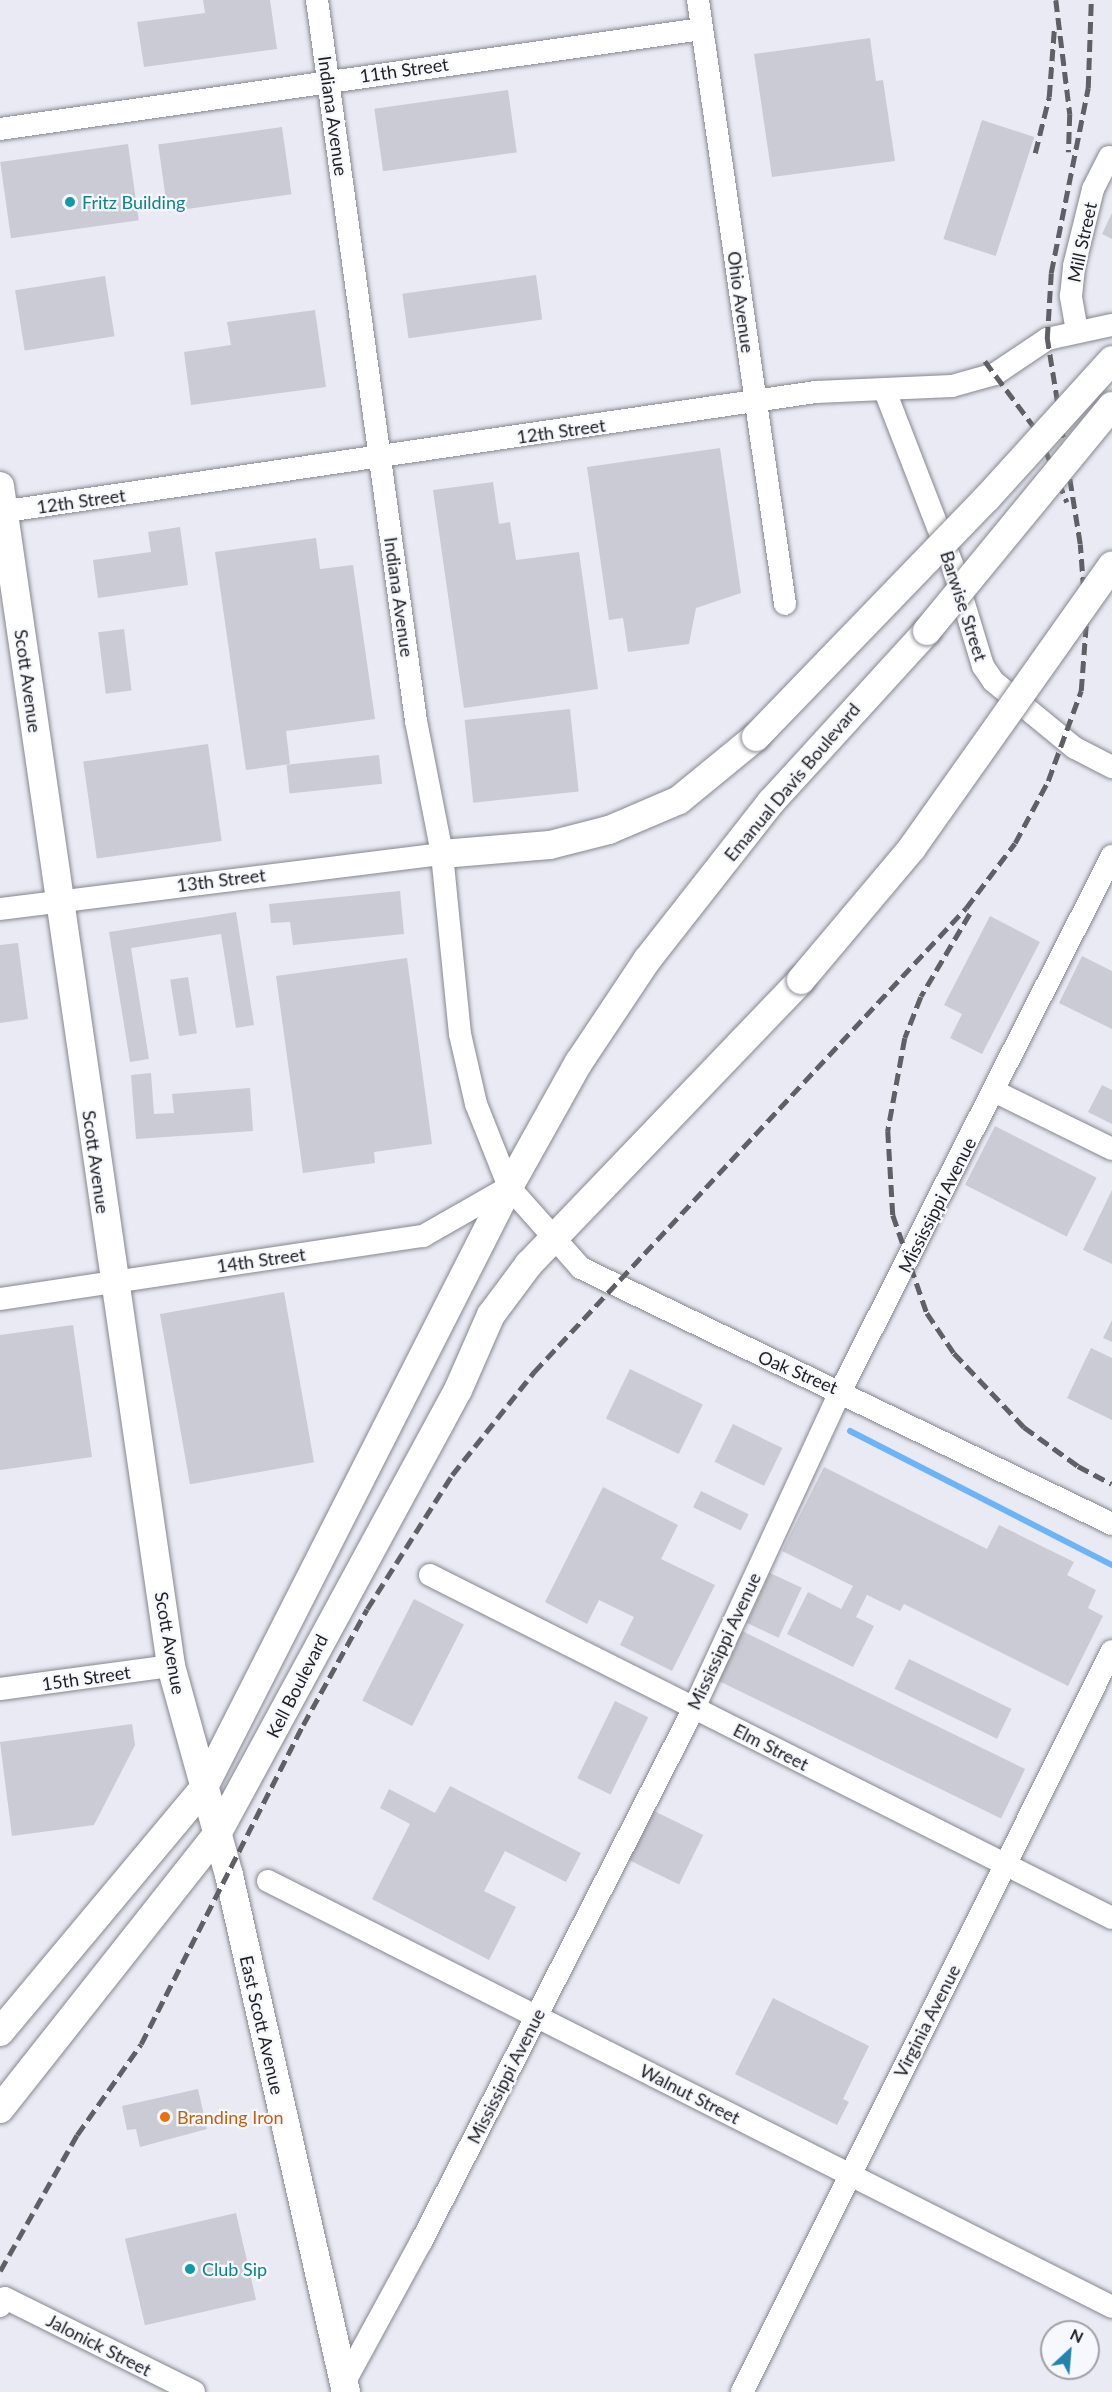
<!DOCTYPE html>
<style>
body{margin:0}
#map{position:relative;width:1112px;height:2392px;overflow:hidden;background:#e9eaf4;font-family:Lato,sans-serif}
div>[style]{position:absolute}
.stream>*{height:6px;margin:-3px;padding:0 3px;transform-origin:3px;border-radius:3px;background:#6cb4f8}
.building>*{inset:0;background:#cacbd4;transform-origin:0 0}
.roads{filter:drop-shadow(0 0 2px #86878f) drop-shadow(0 0 2px #86878f)}
.minor>*{height:22px;margin:-11px;padding:0 11px;transform-origin:11px;border-radius:11px;background:#fff}
.major>*{height:28px;margin:-14px;padding:0 14px;transform-origin:14px;border-radius:14px;background:#fff}
.rail>*{height:4.5px;margin-top:-2.25px;transform-origin:0;background:repeating-linear-gradient(90deg,#5f6065 0 12px,transparent 0 18px)}
.bridges{filter:drop-shadow(0 0 2px #86878f) drop-shadow(0 0 2px #86878f)}
.major-bridge>*{height:28px;margin:-14px;padding:0 14px;transform-origin:14px;border-radius:14px;background:#fff}
.dots>*{width:16px;height:16px;translate:-50% -50%;box-sizing:border-box;border:3px solid #f7f8fe;border-radius:50%}
span{translate:-50% -50%;white-space:nowrap;text-align:center;line-height:1.15;-webkit-text-stroke:4.5px #f7f8fe;paint-order:stroke}
.street-label{font-size:18px;color:#1d1e21}
.culture-label{font-size:18px;color:#0d838f}
.left{translate:0 -50%;text-align:left}
.food-label{font-size:18px;color:#c56008}
.north{position:absolute;left:1040px;top:2320px;width:60px;height:60px;box-sizing:border-box;background:#f7f8fe;border:2px solid #a0a1a6;border-radius:50%;rotate:26deg;font-size:16px;font-weight:700;line-height:24px;text-align:center;color:#1d1e21}
.north::after{content:'';display:block;margin:auto;width:21px;height:27px;background:#2382ae;clip-path:polygon(50% 0,100% 100%,50% 72%,0 100%)}
</style>
<div id="map">
<div class="stream">
<i style="left:850px;top:1431px;width:294px;rotate:27.1deg"></i>
</div>
<div class="building">
<i style="clip-path:polygon(203px 0,270px 0,277px 49px,144px 67px,137px 22px,205px 13px)"></i>
<i style="clip-path:polygon(870px 38px,876px 81px,883px 80px,895px 161px,772px 177px,754px 54px)"></i>
<i style="left:508px;top:90px;width:63px;height:135px;rotate:82deg"></i>
<i style="left:982px;top:120px;width:55px;height:125px;rotate:18deg"></i>
<i style="left:282px;top:127px;width:68px;height:125px;rotate:82deg"></i>
<i style="left:128px;top:144px;width:77px;height:129px;rotate:82deg"></i>
<i style="clip-path:polygon(1112px 213px,1112px 239px,1102px 234px)"></i>
<i style="left:536px;top:275px;width:45px;height:135px;rotate:82deg"></i>
<i style="left:105px;top:276px;width:61px;height:91px;rotate:81deg"></i>
<i style="clip-path:polygon(315px 310px,326px 387px,191px 405px,184px 352px,231px 345px,227px 322px)"></i>
<i style="clip-path:polygon(720px 448px,741px 593px,696px 608px,689px 644px,628px 652px,623px 618px,609px 620px,587px 467px)"></i>
<i style="clip-path:polygon(493px 482px,499px 524px,510px 522px,516px 560px,579px 552px,598px 689px,464px 708px,433px 490px)"></i>
<i style="clip-path:polygon(180px 527px,188px 585px,98px 598px,93px 560px,151px 552px,148px 532px)"></i>
<i style="clip-path:polygon(316px 538px,320px 569px,353px 565px,375px 719px,286px 731px,290px 764px,246px 770px,215px 552px)"></i>
<i style="left:124px;top:629px;width:62px;height:26px;rotate:83deg"></i>
<i style="left:570px;top:709px;width:83px;height:106px;rotate:84deg"></i>
<i style="left:208px;top:744px;width:98px;height:126px;rotate:82deg"></i>
<i style="left:379px;top:755px;width:29px;height:93px;rotate:84deg"></i>
<i style="clip-path:polygon(400px 891px,404px 934px,293px 945px,290px 922px,271px 923px,269px 904px)"></i>
<i style="clip-path:polygon(236px 912px,254px 1025px,236px 1028px,221px 934px,131px 948px,149px 1059px,130px 1062px,109px 932px)"></i>
<i style="clip-path:polygon(990px 916px,1040px 942px,982px 1054px,950px 1038px,962px 1014px,944px 1005px)"></i>
<i style="clip-path:polygon(18px 943px,28px 1019px,0 1023px,0 945px)"></i>
<i style="clip-path:polygon(1082px 956px,1112px 971px,1112px 1029px,1059px 1003px)"></i>
<i style="clip-path:polygon(407px 958px,432px 1144px,374px 1152px,375px 1163px,303px 1173px,276px 976px)"></i>
<i style="left:188px;top:977px;width:57px;height:18px;rotate:81deg"></i>
<i style="clip-path:polygon(151px 1073px,154px 1114px,174px 1113px,172px 1094px,250px 1088px,253px 1131px,136px 1139px,131px 1075px)"></i>
<i style="clip-path:polygon(1102px 1085px,1112px 1090px,1112px 1124px,1088px 1112px)"></i>
<i style="left:995px;top:1126px;width:114px;height:66px;rotate:27deg"></i>
<i style="clip-path:polygon(1112px 1190px,1112px 1264px,1083px 1250px)"></i>
<i style="left:284px;top:1292px;width:173px;height:126px;rotate:80deg"></i>
<i style="clip-path:polygon(1112px 1320px,1112px 1342px,1103px 1338px)"></i>
<i style="clip-path:polygon(73px 1325px,92px 1457px,0 1470px,0 1335px)"></i>
<i style="clip-path:polygon(1091px 1348px,1112px 1358px,1112px 1420px,1067px 1398px)"></i>
<i style="left:630px;top:1369px;width:81px;height:55px;rotate:26deg"></i>
<i style="left:733px;top:1424px;width:55px;height:42px;rotate:26deg"></i>
<i style="clip-path:polygon(824px 1467px,987px 1549px,999px 1525px,1074px 1562px,1067px 1575px,1096px 1590px,1088px 1608px,1103px 1616px,1068px 1686px,904px 1604px,900px 1611px,867px 1595px,856px 1617px,874px 1626px,853px 1667px,787px 1634px,808px 1592px,841px 1609px,853px 1586px,782px 1551px)"></i>
<i style="clip-path:polygon(603px 1487px,678px 1525px,661px 1559px,715px 1585px,672px 1671px,620px 1645px,634px 1617px,599px 1600px,587px 1624px,545px 1602px)"></i>
<i style="left:701px;top:1491px;width:53px;height:18px;rotate:26deg"></i>
<i style="left:770px;top:1573px;width:35px;height:55px;rotate:25deg"></i>
<i style="left:414px;top:1599px;width:56px;height:114px;rotate:27deg"></i>
<i style="left:742px;top:1631px;width:315px;height:55px;rotate:26deg"></i>
<i style="left:909px;top:1659px;width:114px;height:33px;rotate:26deg"></i>
<i style="left:615px;top:1701px;width:37px;height:86px;rotate:26deg"></i>
<i style="clip-path:polygon(132px 1724px,135px 1745px,94px 1825px,12px 1836px,0 1742px)"></i>
<i style="clip-path:polygon(450px 1786px,581px 1853px,566px 1882px,505px 1851px,484px 1891px,516px 1907px,489px 1960px,372px 1899px,410px 1824px,380px 1808px,389px 1789px,435px 1813px)"></i>
<i style="left:652px;top:1810px;width:57px;height:55px;rotate:26deg"></i>
<i style="clip-path:polygon(773px 1998px,869px 2046px,843px 2099px,849px 2102px,837px 2125px,735px 2074px)"></i>
<i style="clip-path:polygon(198px 2089px,207px 2129px,140px 2147px,136px 2129px,127px 2130px,122px 2106px)"></i>
<i style="left:236px;top:2213px;width:89px;height:114px;rotate:77deg"></i>
</div>
<div class="roads">
<div class="minor">
<i style="left:317px;top:0;width:728px;rotate:82.18deg"></i>
<i style="left:416px;top:721px;width:136px;rotate:78.9deg"></i>
<i style="left:442px;top:854px;width:181px;rotate:84.3deg"></i>
<i style="left:460px;top:1034px;width:72px;rotate:77.1deg"></i>
<i style="left:476px;top:1104px;width:89px;rotate:68.3deg"></i>
<i style="left:509px;top:1187px;width:108px;rotate:48.4deg"></i>
<i style="left:581px;top:1268px;width:589px;rotate:25.74deg"></i>
<i style="left:698px;top:0;width:610px;rotate:81.8deg"></i>
<i style="left:0;top:129px;width:709px;rotate:-8.11deg"></i>
<i style="left:1077px;top:331px;width:36px;rotate:-100deg"></i>
<i style="left:1071px;top:296px;width:30px;rotate:-84deg"></i>
<i style="left:1074px;top:266px;width:79px;rotate:-76.1deg"></i>
<i style="left:1093px;top:189px;width:36px;rotate:-63deg"></i>
<i style="left:885px;top:391px;width:186px;rotate:68.8deg"></i>
<i style="left:952px;top:564px;width:107px;rotate:73.1deg"></i>
<i style="left:983px;top:666px;width:18px;rotate:56deg"></i>
<i style="left:993px;top:681px;width:106px;rotate:39.3deg"></i>
<i style="left:1075px;top:748px;width:42px;rotate:27.2deg"></i>
<i style="left:0;top:512px;width:825px;rotate:-8.37deg"></i>
<i style="left:816px;top:392px;width:136px;rotate:-2.5deg"></i>
<i style="left:952px;top:386px;width:45px;rotate:-15.6deg"></i>
<i style="left:995px;top:374px;width:63px;rotate:-33.9deg"></i>
<i style="left:1047px;top:339px;width:66px;rotate:-12.2deg"></i>
<i style="left:0;top:909px;width:445px;rotate:-7.1deg"></i>
<i style="left:994px;top:1091px;width:131px;rotate:26.2deg"></i>
<i style="left:0;top:1299px;width:428px;rotate:-8.5deg"></i>
<i style="left:423px;top:1236px;width:99px;rotate:-29.7deg"></i>
<i style="left:430px;top:1575px;width:763px;rotate:26.7deg"></i>
<i style="left:0;top:1689px;width:173px;rotate:-7.7deg"></i>
<i style="left:268px;top:1881px;width:945px;rotate:26.78deg"></i>
<i style="left:0;top:2306px;width:9px;rotate:-58deg"></i>
<i style="left:5px;top:2298px;width:211px;rotate:26.4deg"></i>
<i style="left:344px;top:2383px;width:161px;rotate:-61.4deg"></i>
<i style="left:421px;top:2242px;width:600px;rotate:-62.92deg"></i>
<i style="left:694px;top:1708px;width:350px;rotate:-65.2deg"></i>
<i style="left:841px;top:1390px;width:599px;rotate:-63.09deg"></i>
<i style="left:742px;top:2392px;width:828px;rotate:-63.47deg"></i>
</div>
<div class="major">
<i style="left:0;top:486px;width:1192px;rotate:81.75deg"></i>
<i style="left:171px;top:1666px;width:217px;rotate:74.5deg"></i>
<i style="left:229px;top:1875px;width:530px;rotate:77.25deg"></i>
<i style="left:442px;top:854px;width:108px;rotate:-4.8deg"></i>
<i style="left:550px;top:845px;width:61px;rotate:-14.3deg"></i>
<i style="left:609px;top:830px;width:76px;rotate:-23.2deg"></i>
<i style="left:679px;top:800px;width:99px;rotate:-39.3deg"></i>
<i style="left:0;top:2032px;width:317px;rotate:-50.1deg"></i>
<i style="left:203px;top:1789px;width:675px;rotate:-63.06deg"></i>
<i style="left:509px;top:1187px;width:143px;rotate:-60.8deg"></i>
<i style="left:579px;top:1062px;width:123px;rotate:-56.3deg"></i>
<i style="left:647px;top:960px;width:201px;rotate:-51.9deg"></i>
<i style="left:771px;top:802px;width:231px;rotate:-47.6deg"></i>
<i style="left:0;top:2109px;width:350px;rotate:-51.7deg"></i>
<i style="left:217px;top:1834px;width:505px;rotate:-61.51deg"></i>
<i style="left:458px;top:1390px;width:82px;rotate:-66.3deg"></i>
<i style="left:491px;top:1315px;width:64px;rotate:-53.3deg"></i>
<i style="left:529px;top:1264px;width:393px;rotate:-46.2deg"></i>
</div>
</div>
<div class="rail">
<i style="left:1056px;top:0;width:115px;rotate:83deg"></i>
<i style="left:1070px;top:114px;width:38px;rotate:92deg"></i>
<i style="left:1035px;top:153px;width:58px;rotate:-76deg"></i>
<i style="left:1049px;top:97px;width:67px;rotate:-85.7deg"></i>
<i style="left:985px;top:361px;width:89px;rotate:53.3deg"></i>
<i style="left:1038px;top:432px;width:76px;rotate:67.5deg"></i>
<i style="left:970px;top:914px;width:96px;rotate:120.6deg"></i>
<i style="left:921px;top:997px;width:44px;rotate:111.3deg"></i>
<i style="left:905px;top:1038px;width:95px;rotate:100.4deg"></i>
<i style="left:888px;top:1131px;width:84px;rotate:86.6deg"></i>
<i style="left:893px;top:1215px;width:104px;rotate:70.9deg"></i>
<i style="left:927px;top:1313px;width:48px;rotate:56deg"></i>
<i style="left:954px;top:1353px;width:102px;rotate:46.6deg"></i>
<i style="left:1024px;top:1427px;width:67px;rotate:35.8deg"></i>
<i style="left:1078px;top:1466px;width:38px;rotate:28deg"></i>
<i style="left:0;top:2271px;width:156px;rotate:-60.5deg"></i>
<i style="left:77px;top:2135px;width:111px;rotate:-54.9deg"></i>
<i style="left:141px;top:2044px;width:358px;rotate:-63.1deg"></i>
<i style="left:303px;top:1725px;width:132px;rotate:-61.1deg"></i>
<i style="left:367px;top:1609px;width:159px;rotate:-57.6deg"></i>
<i style="left:452px;top:1475px;width:132px;rotate:-51.5deg"></i>
<i style="left:534px;top:1372px;width:634px;rotate:-47.05deg"></i>
<i style="left:966px;top:908px;width:81px;rotate:-53deg"></i>
<i style="left:1015px;top:843px;width:70px;rotate:-62deg"></i>
<i style="left:1048px;top:781px;width:96px;rotate:-69.9deg"></i>
<i style="left:1081px;top:691px;width:66px;rotate:-85.7deg"></i>
<i style="left:1086px;top:625px;width:81px;rotate:-94.2deg"></i>
<i style="left:1080px;top:544px;width:208px;rotate:-99.1deg"></i>
<i style="left:1047px;top:339px;width:66px;rotate:-86.5deg"></i>
<i style="left:1051px;top:273px;width:189px;rotate:-78.7deg"></i>
<i style="left:1088px;top:88px;width:88px;rotate:-88deg"></i>
</div>
<div class="bridges">
<div class="major-bridge">
<i style="left:927px;top:631px;width:291px;rotate:-50.6deg"></i>
<i style="left:756px;top:737px;width:332px;rotate:-46deg"></i>
<i style="left:987px;top:498px;width:186px;rotate:-47.8deg"></i>
<i style="left:801px;top:980px;width:172px;rotate:-49.9deg"></i>
<i style="left:912px;top:848px;width:346px;rotate:-54.7deg"></i>
</div>
</div>
<div class="dots">
<i style="left:70px;top:202px;background:#0f9aa8"></i>
<i style="left:165px;top:2117px;background:#e8710a"></i>
<i style="left:190px;top:2269px;background:#0f9aa8"></i>
</div>
<div class="street-label">
<span style="left:404px;top:70px;rotate:-8deg">11th Street</span>
<span style="left:333px;top:116px;rotate:82deg">Indiana Avenue</span>
<span style="left:1082px;top:242px;rotate:-78deg">Mill Street</span>
<span style="left:741px;top:302px;rotate:82deg">Ohio Avenue</span>
<span style="left:561px;top:431px;rotate:-8deg">12th Street</span>
<span style="left:81px;top:501px;rotate:-8deg">12th Street</span>
<span style="left:399px;top:597px;rotate:82deg">Indiana Avenue</span>
<span style="left:964px;top:606px;rotate:72deg">Barwise Street</span>
<span style="left:28px;top:681px;rotate:82deg">Scott Avenue</span>
<span style="left:792px;top:782px;rotate:-50deg">Emanual Davis Boulevard</span>
<span style="left:221px;top:880px;rotate:-7deg">13th Street</span>
<span style="left:96px;top:1162px;rotate:82deg">Scott Avenue</span>
<span style="left:937px;top:1205px;rotate:-63deg">Mississippi Avenue</span>
<span style="left:261px;top:1260px;rotate:-8deg">14th Street</span>
<span style="left:798px;top:1372px;rotate:23deg">Oak Street</span>
<span style="left:724px;top:1641px;rotate:-65deg">Mississippi Avenue</span>
<span style="left:170px;top:1643px;rotate:80deg">Scott Avenue</span>
<span style="left:86px;top:1678px;rotate:-8deg">15th Street</span>
<span style="left:297px;top:1686px;rotate:-63deg">Kell Boulevard</span>
<span style="left:771px;top:1747px;rotate:27deg">Elm Street</span>
<span style="left:927px;top:2021px;rotate:-63deg">Virginia Avenue</span>
<span style="left:262px;top:2025px;rotate:77deg">East Scott Avenue</span>
<span style="left:506px;top:2076px;rotate:-63deg">Mississippi Avenue</span>
<span style="left:690px;top:2094px;rotate:27deg">Walnut Street</span>
<span style="left:99px;top:2345px;rotate:27deg">Jalonick Street</span>
</div>
<div class="culture-label">
<span class="left" style="left:82px;top:202px">Fritz Building</span>
<span class="left" style="left:202px;top:2269px">Club Sip</span>
</div>
<div class="food-label">
<span class="left" style="left:177px;top:2117px">Branding Iron</span>
</div>
<div class="north">N</div>
</div>
